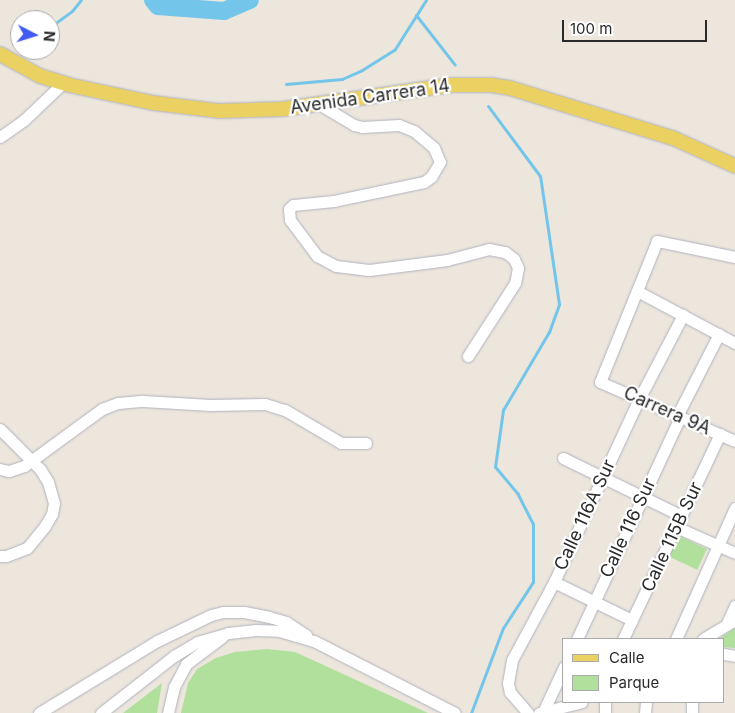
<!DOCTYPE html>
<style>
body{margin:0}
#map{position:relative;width:735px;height:713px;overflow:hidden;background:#ece6dd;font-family:Inter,sans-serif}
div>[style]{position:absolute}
.green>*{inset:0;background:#b0e09b;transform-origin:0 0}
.stream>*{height:3px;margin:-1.5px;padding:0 1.5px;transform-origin:1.5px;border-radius:1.5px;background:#73c6ea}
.river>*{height:18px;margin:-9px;padding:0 9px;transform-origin:9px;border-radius:9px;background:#73c6ea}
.roads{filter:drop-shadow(0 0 1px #b0b2bd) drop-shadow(0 0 1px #b0b2bd)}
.minor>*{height:11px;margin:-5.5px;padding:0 5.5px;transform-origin:5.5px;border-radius:5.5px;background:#fff}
.major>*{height:14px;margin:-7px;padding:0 7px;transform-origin:7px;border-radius:7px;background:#ebd162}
span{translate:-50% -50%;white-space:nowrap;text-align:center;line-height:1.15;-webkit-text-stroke:4.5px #fff;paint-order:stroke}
.street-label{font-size:18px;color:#2a2a2a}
.legend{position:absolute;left:562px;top:638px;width:162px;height:65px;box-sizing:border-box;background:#fff;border:1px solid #aaa;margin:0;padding:6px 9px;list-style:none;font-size:15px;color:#2a2a2a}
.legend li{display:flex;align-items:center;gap:10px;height:25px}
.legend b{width:25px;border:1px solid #aaa}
.north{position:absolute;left:10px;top:10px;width:50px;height:50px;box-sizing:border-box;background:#fff;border:1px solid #aaa;border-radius:50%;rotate:95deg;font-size:14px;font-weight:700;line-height:20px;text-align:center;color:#2a2a2a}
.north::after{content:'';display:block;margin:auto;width:18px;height:22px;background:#425cf3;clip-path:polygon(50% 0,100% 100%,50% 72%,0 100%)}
.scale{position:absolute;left:562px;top:20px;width:145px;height:22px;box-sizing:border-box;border:2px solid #2a2a2a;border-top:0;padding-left:6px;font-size:15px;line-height:18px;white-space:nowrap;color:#2a2a2a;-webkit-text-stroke:4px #fff;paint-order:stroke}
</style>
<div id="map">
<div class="green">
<i style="left:677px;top:535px;width:33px;height:23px;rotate:25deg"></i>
<i style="clip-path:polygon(735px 628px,735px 648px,724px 647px,724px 639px,719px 639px)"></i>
<i style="clip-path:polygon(267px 649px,295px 652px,428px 713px,181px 713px,188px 683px,197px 669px,216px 658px,235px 652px)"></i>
<i style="clip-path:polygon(162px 683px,157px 713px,123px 713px)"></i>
</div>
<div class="stream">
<i style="left:416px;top:15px;width:63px;rotate:52deg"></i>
<i style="left:50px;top:27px;width:27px;rotate:-36deg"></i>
<i style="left:72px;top:11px;width:14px;rotate:-51deg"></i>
<i style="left:286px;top:84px;width:56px;rotate:-5.1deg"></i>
<i style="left:342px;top:79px;width:22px;rotate:-24deg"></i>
<i style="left:362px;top:70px;width:39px;rotate:-32deg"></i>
<i style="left:395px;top:49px;width:58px;rotate:-57.7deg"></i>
<i style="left:471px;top:713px;width:91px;rotate:-69.4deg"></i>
<i style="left:503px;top:628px;width:55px;rotate:-56.9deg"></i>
<i style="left:533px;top:582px;width:58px;rotate:-90deg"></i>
<i style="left:533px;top:524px;width:34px;rotate:-117deg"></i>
<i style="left:518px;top:494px;width:35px;rotate:-130deg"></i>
<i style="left:495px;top:467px;width:58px;rotate:-82deg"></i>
<i style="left:503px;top:410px;width:91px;rotate:-59.5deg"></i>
<i style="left:549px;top:332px;width:30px;rotate:-70deg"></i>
<i style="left:559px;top:304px;width:129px;rotate:-98.4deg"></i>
<i style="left:540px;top:176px;width:87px;rotate:-126.6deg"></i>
</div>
<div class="river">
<i style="left:153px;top:0;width:8px;rotate:50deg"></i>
<i style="left:158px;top:6px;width:66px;rotate:4.3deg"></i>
<i style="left:224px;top:11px;width:28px;rotate:-23deg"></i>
</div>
<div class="roads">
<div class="minor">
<i style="left:319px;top:104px;width:41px;rotate:31deg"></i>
<i style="left:354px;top:125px;width:8px;rotate:14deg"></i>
<i style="left:362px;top:127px;width:37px;rotate:-3deg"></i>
<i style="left:399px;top:125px;width:16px;rotate:22deg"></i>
<i style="left:414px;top:131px;width:26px;rotate:40deg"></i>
<i style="left:434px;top:148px;width:15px;rotate:67deg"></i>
<i style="left:440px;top:162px;width:17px;rotate:121deg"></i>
<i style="left:431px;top:177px;width:9px;rotate:144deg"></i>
<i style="left:424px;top:182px;width:92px;rotate:168.1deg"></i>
<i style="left:334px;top:201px;width:41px;rotate:174.4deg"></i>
<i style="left:293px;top:205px;width:6px;rotate:135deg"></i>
<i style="left:289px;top:209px;width:11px;rotate:85deg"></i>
<i style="left:290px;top:220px;width:45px;rotate:53.1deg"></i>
<i style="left:317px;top:256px;width:21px;rotate:28deg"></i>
<i style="left:336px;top:266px;width:33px;rotate:7deg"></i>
<i style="left:369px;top:270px;width:79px;rotate:-7.3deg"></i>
<i style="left:447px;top:260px;width:43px;rotate:-14.7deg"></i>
<i style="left:489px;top:249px;width:16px;rotate:11deg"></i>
<i style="left:505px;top:252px;width:11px;rotate:38deg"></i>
<i style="left:514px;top:259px;width:10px;rotate:66deg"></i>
<i style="left:518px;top:268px;width:15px;rotate:101deg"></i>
<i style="left:515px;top:283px;width:87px;rotate:122.8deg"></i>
<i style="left:0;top:137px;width:29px;rotate:-35deg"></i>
<i style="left:24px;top:120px;width:54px;rotate:-43.5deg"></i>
<i style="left:735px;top:257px;width:80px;rotate:-168.4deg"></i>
<i style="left:657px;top:241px;width:152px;rotate:112deg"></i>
<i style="left:600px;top:382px;width:147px;rotate:23.6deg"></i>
<i style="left:637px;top:291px;width:111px;rotate:28deg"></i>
<i style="left:677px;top:416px;width:92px;rotate:-62.9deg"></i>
<i style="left:0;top:429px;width:57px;rotate:45deg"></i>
<i style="left:40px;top:469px;width:15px;rotate:58deg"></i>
<i style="left:48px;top:482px;width:22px;rotate:74deg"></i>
<i style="left:54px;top:503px;width:11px;rotate:100deg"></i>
<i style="left:52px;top:514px;width:14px;rotate:120deg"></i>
<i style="left:45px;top:526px;width:28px;rotate:129deg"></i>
<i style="left:27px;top:548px;width:22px;rotate:159deg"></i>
<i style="left:6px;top:556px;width:6px;rotate:180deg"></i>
<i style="left:563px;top:458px;width:132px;rotate:26deg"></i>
<i style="left:0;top:469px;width:9px;rotate:13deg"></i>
<i style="left:9px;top:471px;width:16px;rotate:-18deg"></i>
<i style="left:24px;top:466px;width:97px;rotate:-36.2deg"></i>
<i style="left:102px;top:409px;width:17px;rotate:-21deg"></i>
<i style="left:118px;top:403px;width:25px;rotate:-5deg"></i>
<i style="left:143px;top:401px;width:67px;rotate:3.4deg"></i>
<i style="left:210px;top:405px;width:55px;rotate:-1deg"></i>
<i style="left:265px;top:404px;width:21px;rotate:17deg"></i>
<i style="left:285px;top:410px;width:65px;rotate:30.5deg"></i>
<i style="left:341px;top:443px;width:25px"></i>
<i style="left:676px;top:527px;width:64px;rotate:23.8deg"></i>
<i style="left:554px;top:582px;width:87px;rotate:26deg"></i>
<i style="left:727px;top:623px;width:19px;rotate:-65deg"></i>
<i style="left:577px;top:639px;width:245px;rotate:-65.1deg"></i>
<i style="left:623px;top:639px;width:227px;rotate:-64.7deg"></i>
<i style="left:676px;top:639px;width:144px;rotate:-65.8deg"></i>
<i style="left:703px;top:639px;width:37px;rotate:-31deg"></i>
<i style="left:724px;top:654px;width:11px;rotate:10deg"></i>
<i style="left:543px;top:712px;width:50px;rotate:-65deg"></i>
<i style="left:39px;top:713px;width:138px;rotate:-31.4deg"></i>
<i style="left:157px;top:641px;width:60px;rotate:-25.7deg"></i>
<i style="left:211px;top:615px;width:12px;rotate:-14deg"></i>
<i style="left:223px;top:612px;width:21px"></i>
<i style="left:244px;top:612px;width:25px;rotate:11deg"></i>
<i style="left:269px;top:617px;width:18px;rotate:16deg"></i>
<i style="left:286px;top:622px;width:24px;rotate:33deg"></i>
<i style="left:101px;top:713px;width:93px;rotate:-38deg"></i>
<i style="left:174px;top:656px;width:27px;rotate:-31deg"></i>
<i style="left:197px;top:642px;width:32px;rotate:-16deg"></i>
<i style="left:228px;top:633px;width:28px;rotate:-6deg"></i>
<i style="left:256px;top:630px;width:23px;rotate:2deg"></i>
<i style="left:279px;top:631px;width:36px;rotate:16deg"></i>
<i style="left:314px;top:641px;width:158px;rotate:27.1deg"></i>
<i style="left:168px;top:713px;width:27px;rotate:-77deg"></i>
<i style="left:174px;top:687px;width:26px;rotate:-62deg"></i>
<i style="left:186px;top:664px;width:45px;rotate:-36.9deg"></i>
<i style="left:528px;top:713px;width:28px;rotate:-131deg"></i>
<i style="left:510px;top:692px;width:9px;rotate:-103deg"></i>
<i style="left:508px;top:683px;width:23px;rotate:-80deg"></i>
<i style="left:512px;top:660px;width:89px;rotate:-61.7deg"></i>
<i style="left:554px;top:582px;width:202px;rotate:-65.1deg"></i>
<i style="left:639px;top:399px;width:95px;rotate:-62.4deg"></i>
<i style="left:539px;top:713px;width:44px;rotate:-14.3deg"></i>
<i style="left:605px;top:713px;width:11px;rotate:-90deg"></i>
<i style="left:645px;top:713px;width:11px;rotate:-85deg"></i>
<i style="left:692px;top:713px;width:11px;rotate:-90deg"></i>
</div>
<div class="major">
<i style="left:0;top:54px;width:46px;rotate:28.8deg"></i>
<i style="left:40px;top:76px;width:30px;rotate:17deg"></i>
<i style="left:69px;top:85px;width:87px;rotate:12deg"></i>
<i style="left:154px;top:103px;width:65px;rotate:7deg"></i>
<i style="left:219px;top:111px;width:64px;rotate:-1.8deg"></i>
<i style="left:283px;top:109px;width:170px;rotate:-8.1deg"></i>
<i style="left:451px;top:85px;width:40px"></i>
<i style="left:491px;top:85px;width:19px;rotate:9deg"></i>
<i style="left:510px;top:88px;width:170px;rotate:17.1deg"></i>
<i style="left:673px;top:138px;width:68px;rotate:24.3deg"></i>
</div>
</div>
<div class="street-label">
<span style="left:370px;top:97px;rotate:-8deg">Avenida Carrera 14</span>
<span style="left:667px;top:411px;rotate:24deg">Carrera 9A</span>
<span style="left:585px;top:515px;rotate:-65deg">Calle 116A Sur</span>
<span style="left:628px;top:528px;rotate:-65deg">Calle 116 Sur</span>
<span style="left:672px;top:537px;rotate:-65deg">Calle 115B Sur</span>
</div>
<ul class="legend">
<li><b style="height:6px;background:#ebd162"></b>Calle</li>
<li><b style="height:14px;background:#b0e09b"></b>Parque</li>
</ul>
<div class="north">N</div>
<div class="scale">100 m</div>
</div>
